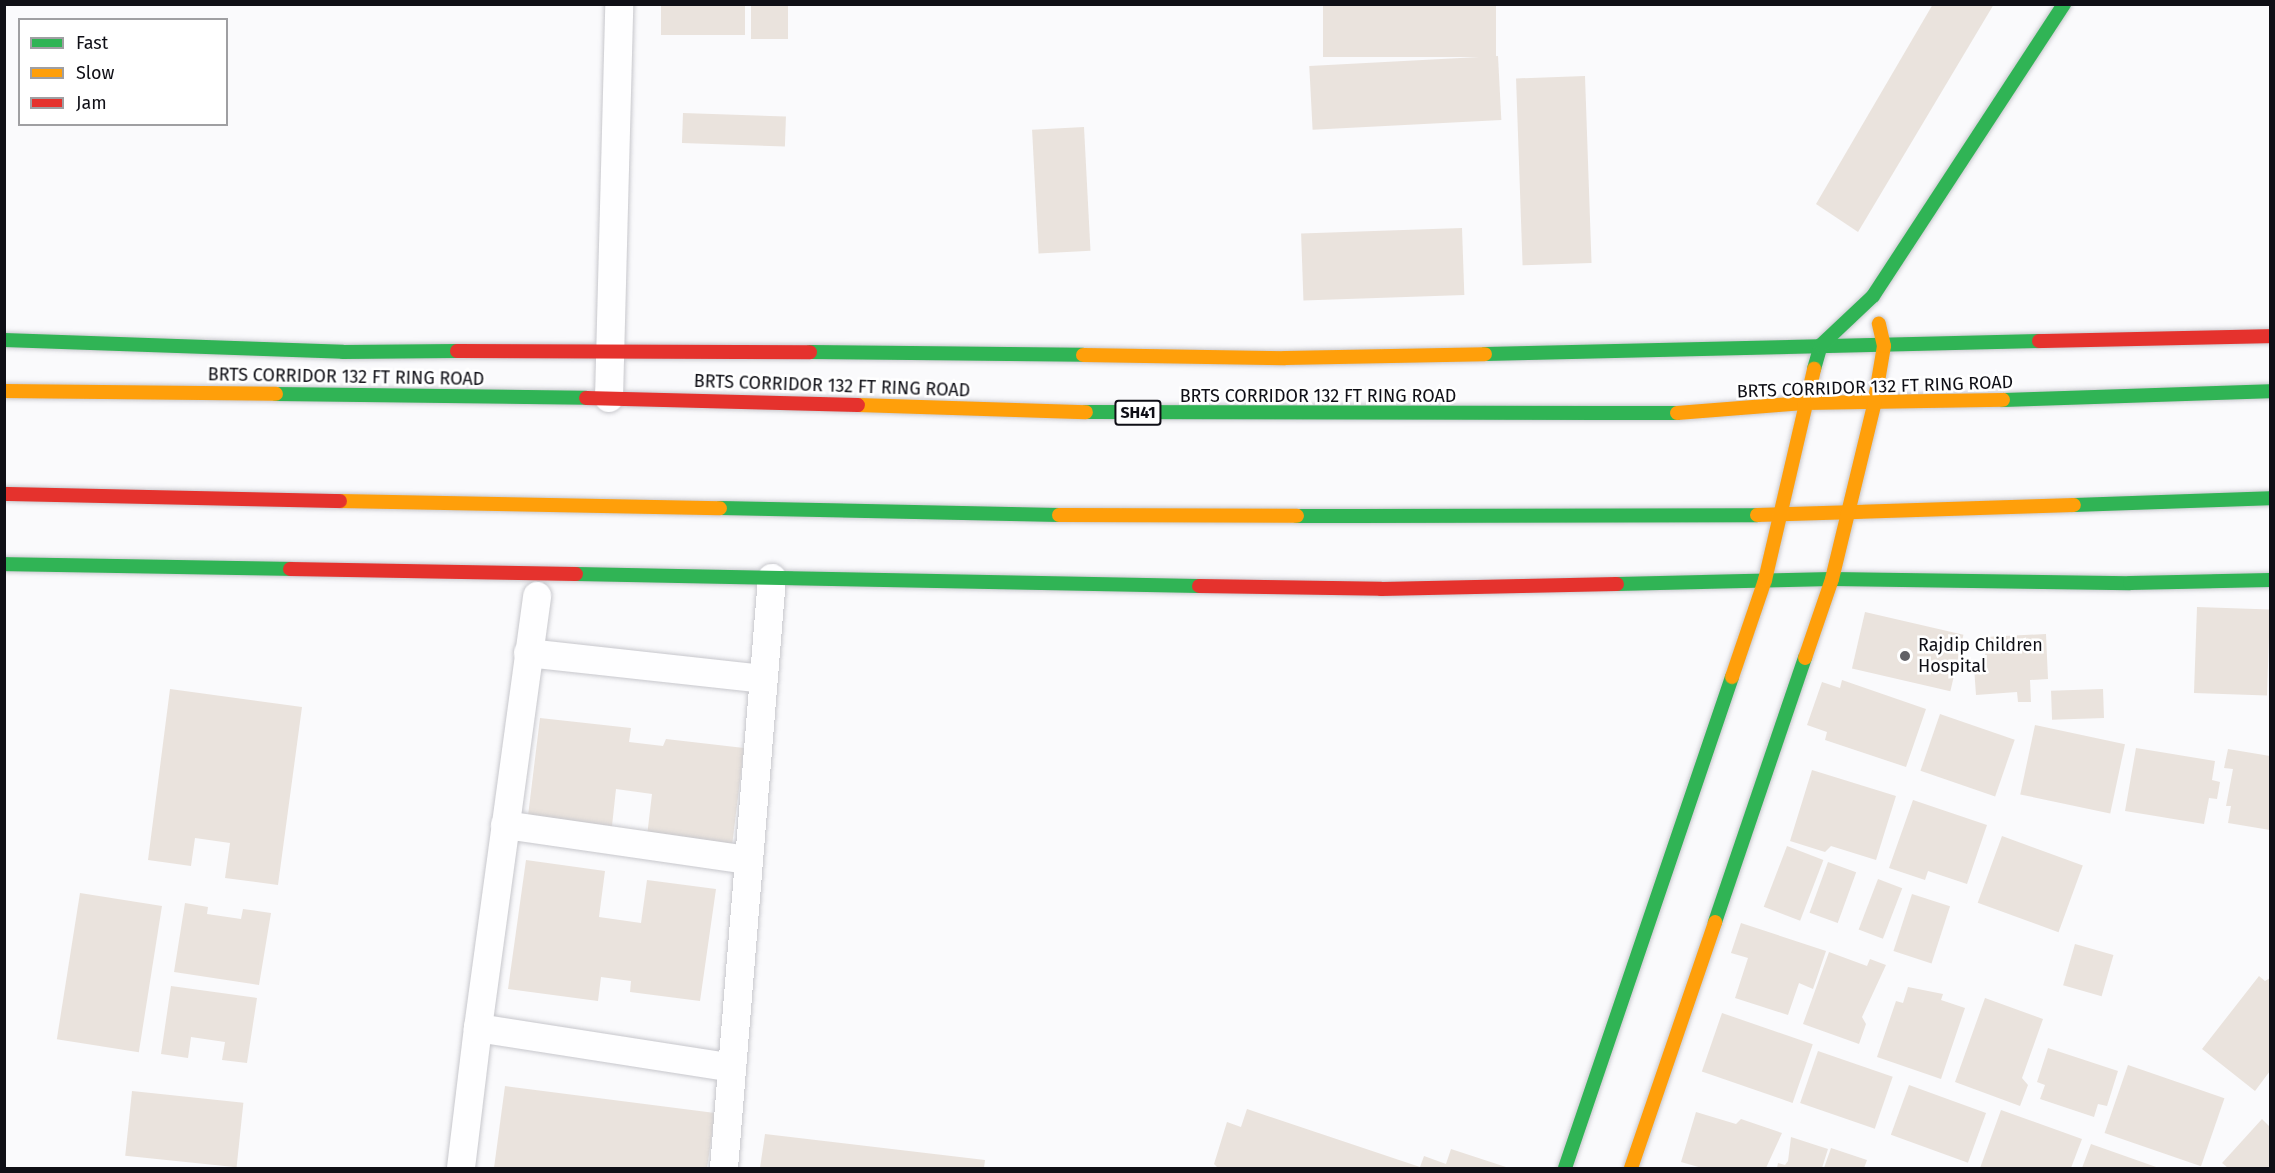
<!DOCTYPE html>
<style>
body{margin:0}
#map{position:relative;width:2275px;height:1173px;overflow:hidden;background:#fafafc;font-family:"Fira Sans",sans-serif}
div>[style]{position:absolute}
.building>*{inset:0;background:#eae3dd;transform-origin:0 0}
.roads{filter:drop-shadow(0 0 2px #c7c7cc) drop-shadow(0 0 2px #c7c7cc)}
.street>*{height:28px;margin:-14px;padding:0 14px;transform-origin:14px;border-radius:14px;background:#fefeff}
.fast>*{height:14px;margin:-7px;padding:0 7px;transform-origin:7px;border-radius:7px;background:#30b455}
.slow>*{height:14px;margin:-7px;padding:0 7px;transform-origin:7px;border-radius:7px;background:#ff9f0a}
.jam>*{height:14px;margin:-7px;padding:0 7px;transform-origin:7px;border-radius:7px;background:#e5322d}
.dots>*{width:16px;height:16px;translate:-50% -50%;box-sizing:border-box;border:3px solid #fff;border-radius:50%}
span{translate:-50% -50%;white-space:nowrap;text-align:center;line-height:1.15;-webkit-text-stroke:5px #fff;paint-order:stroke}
.shield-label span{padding:2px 4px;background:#fff;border:2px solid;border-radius:4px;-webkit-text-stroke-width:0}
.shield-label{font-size:16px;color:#0f0f16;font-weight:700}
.street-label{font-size:18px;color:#0f0f16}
.poi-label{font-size:18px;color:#0f0f16}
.left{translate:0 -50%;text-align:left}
.frame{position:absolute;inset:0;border:6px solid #0f0f16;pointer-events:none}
.legend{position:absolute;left:18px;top:18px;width:210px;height:108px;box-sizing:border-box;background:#fff;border:2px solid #9f9fa2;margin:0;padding:8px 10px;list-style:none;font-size:18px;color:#0f0f16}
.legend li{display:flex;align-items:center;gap:12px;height:30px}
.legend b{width:30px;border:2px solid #9f9fa2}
</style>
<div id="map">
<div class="building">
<i style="left:661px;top:4px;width:84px;height:31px"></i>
<i style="left:1323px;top:4px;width:173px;height:53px"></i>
<i style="clip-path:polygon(1933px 4px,1994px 4px,1858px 232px,1816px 204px)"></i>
<i style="left:788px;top:5px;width:34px;height:37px;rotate:90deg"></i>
<i style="left:1498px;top:56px;width:64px;height:189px;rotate:87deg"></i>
<i style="left:1585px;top:76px;width:187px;height:69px;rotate:88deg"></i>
<i style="left:683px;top:113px;width:103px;height:30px;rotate:2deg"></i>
<i style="left:1084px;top:127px;width:124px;height:52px;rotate:87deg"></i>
<i style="left:1462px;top:228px;width:67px;height:161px;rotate:88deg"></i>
<i style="left:2197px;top:607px;width:73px;height:86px;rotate:2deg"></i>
<i style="left:1865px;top:612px;width:101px;height:58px;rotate:13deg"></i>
<i style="clip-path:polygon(2046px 634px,2048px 679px,2030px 680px,2031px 702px,2018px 702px,2017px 692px,1976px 695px,1974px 667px,1986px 666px,1984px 637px)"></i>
<i style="clip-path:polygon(1842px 680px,1926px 709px,1906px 767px,1825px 740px,1827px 732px,1807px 725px,1822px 682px,1840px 688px)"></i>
<i style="clip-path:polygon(170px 689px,302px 707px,278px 885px,225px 878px,230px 843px,195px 838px,191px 866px,148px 860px)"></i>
<i style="left:2103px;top:689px;width:29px;height:52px;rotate:88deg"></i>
<i style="left:1940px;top:714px;width:79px;height:60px;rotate:19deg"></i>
<i style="clip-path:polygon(540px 718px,631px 728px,629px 742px,663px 746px,666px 739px,744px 748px,732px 846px,647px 836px,652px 794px,616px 789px,612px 826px,528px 816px)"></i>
<i style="left:2035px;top:725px;width:92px;height:71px;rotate:12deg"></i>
<i style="clip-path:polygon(2136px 748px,2215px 761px,2212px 780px,2220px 782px,2217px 799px,2209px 798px,2204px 824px,2125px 811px)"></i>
<i style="clip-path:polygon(2228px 749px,2270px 756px,2270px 830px,2228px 823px,2231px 806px,2226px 806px,2233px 769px,2224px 768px)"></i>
<i style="clip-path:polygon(1812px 770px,1896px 796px,1876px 860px,1831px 846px,1825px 852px,1790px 841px)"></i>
<i style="clip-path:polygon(1913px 800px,1987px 825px,1967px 884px,1928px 871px,1925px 880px,1889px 868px)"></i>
<i style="left:2002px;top:836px;width:86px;height:71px;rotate:20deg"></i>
<i style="left:1787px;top:846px;width:39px;height:65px;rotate:21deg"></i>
<i style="clip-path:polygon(526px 860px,605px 871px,599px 917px,641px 923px,647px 880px,716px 889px,700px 1001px,630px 992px,631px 981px,601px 977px,598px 1001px,508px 989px)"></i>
<i style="left:1828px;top:862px;width:30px;height:54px;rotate:20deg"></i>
<i style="left:1878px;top:879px;width:26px;height:54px;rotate:21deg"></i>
<i style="left:80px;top:893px;width:83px;height:148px;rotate:9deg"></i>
<i style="left:1912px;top:894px;width:40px;height:60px;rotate:18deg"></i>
<i style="clip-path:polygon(185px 903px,208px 907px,207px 914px,241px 919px,243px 909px,271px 913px,259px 985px,174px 972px)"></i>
<i style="clip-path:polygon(1741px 923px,1826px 951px,1813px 989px,1799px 983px,1788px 1015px,1735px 998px,1748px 958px,1731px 953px)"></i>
<i style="left:2075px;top:944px;width:40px;height:43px;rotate:16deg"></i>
<i style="clip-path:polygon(1829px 952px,1867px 966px,1870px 959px,1886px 965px,1862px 1017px,1866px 1024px,1859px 1044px,1803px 1024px)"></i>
<i style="clip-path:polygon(2259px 976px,2265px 981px,2270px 978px,2270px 1071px,2255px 1091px,2202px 1049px)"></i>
<i style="clip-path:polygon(171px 986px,257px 998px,247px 1063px,222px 1060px,225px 1042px,191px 1037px,188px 1058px,161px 1054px)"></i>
<i style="clip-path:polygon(1908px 987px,1943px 994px,1941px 1000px,1965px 1008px,1941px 1079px,1877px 1057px,1896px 1001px,1903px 1003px)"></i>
<i style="clip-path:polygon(1985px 998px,2043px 1019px,2022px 1078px,2028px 1085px,2020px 1106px,1955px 1082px)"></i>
<i style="left:1722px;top:1013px;width:96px;height:62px;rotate:19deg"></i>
<i style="clip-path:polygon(2048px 1048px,2118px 1071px,2107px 1106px,2098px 1104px,2094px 1117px,2040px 1099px,2045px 1085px,2037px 1082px)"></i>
<i style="left:1818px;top:1051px;width:79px;height:55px;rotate:19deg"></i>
<i style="left:2128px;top:1065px;width:102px;height:72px;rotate:19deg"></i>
<i style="left:1909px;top:1085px;width:82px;height:53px;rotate:20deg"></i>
<i style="clip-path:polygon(505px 1086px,715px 1113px,707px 1168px,494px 1168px)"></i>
<i style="left:132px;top:1091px;width:112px;height:65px;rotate:6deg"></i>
<i style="clip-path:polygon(1247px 1109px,1420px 1167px,1424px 1156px,1446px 1164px,1451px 1149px,1509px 1168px,1218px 1168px,1214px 1164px,1227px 1122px,1241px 1127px)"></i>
<i style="clip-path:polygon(2001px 1110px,2082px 1139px,2071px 1168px,1980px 1168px)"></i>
<i style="clip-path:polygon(1696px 1112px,1736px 1124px,1741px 1119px,1782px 1133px,1766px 1168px,1702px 1168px,1681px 1162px)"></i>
<i style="clip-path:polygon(2262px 1119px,2270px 1127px,2270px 1168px,2228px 1168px,2222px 1163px)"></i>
<i style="clip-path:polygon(765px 1134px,985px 1160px,984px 1168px,760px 1168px)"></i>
<i style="clip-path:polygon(1791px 1137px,1828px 1149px,1822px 1168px,1777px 1168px,1778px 1163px,1785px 1165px,1788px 1161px)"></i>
<i style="clip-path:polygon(2091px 1144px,2159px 1168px,2082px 1168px)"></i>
<i style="clip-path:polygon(1831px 1148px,1867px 1160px,1864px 1168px,1824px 1168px)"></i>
</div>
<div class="roads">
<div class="street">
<i style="left:609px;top:398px;width:394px;rotate:-88.5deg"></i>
<i style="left:528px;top:653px;width:236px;rotate:6.3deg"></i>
<i style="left:505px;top:825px;width:246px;rotate:8.2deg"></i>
<i style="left:478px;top:1028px;width:436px;rotate:-82.2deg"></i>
<i style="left:461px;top:1168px;width:141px;rotate:-83.1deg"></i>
<i style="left:478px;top:1028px;width:257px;rotate:8.9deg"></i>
<i style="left:724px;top:1168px;width:592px;rotate:-85.35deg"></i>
</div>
<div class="fast">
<i style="left:4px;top:340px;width:339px;rotate:2deg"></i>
<i style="left:343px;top:352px;width:114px;rotate:-0.5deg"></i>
<i style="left:810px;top:352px;width:273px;rotate:0.6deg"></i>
<i style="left:1485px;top:354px;width:554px;rotate:-1.34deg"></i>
<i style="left:1814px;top:369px;width:25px;rotate:-74deg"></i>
<i style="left:1821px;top:345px;width:71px;rotate:-43.3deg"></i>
<i style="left:1873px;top:296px;width:349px;rotate:-56.8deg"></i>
<i style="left:276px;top:394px;width:310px;rotate:0.7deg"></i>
<i style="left:2003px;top:400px;width:267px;rotate:-1.9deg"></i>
<i style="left:1086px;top:412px;width:591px;rotate:0.1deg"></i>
<i style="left:2074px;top:505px;width:196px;rotate:-2deg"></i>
<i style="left:720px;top:508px;width:339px;rotate:1.2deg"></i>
<i style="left:1297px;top:516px;width:460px;rotate:-0.1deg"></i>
<i style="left:4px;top:564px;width:286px;rotate:1deg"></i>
<i style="left:576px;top:574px;width:623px;rotate:1.1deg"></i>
<i style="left:1617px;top:584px;width:215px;rotate:-1.3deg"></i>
<i style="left:1832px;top:579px;width:298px;rotate:0.8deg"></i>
<i style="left:2130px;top:583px;width:140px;rotate:-1.2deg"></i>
<i style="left:1715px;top:922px;width:279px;rotate:-71.2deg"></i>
<i style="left:1565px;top:1168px;width:519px;rotate:-71.22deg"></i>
</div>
<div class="slow">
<i style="left:1083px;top:355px;width:202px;rotate:0.9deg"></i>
<i style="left:1285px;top:358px;width:200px;rotate:-1.1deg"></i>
<i style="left:4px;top:391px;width:272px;rotate:0.6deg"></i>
<i style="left:858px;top:405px;width:228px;rotate:1.8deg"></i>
<i style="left:1677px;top:413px;width:127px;rotate:-4.5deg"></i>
<i style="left:1804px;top:403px;width:199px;rotate:-0.9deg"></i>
<i style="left:340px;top:501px;width:380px;rotate:1.1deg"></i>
<i style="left:1059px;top:515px;width:238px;rotate:0.2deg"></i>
<i style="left:1757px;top:515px;width:317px;rotate:-1.8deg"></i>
<i style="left:1805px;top:658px;width:83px;rotate:-71.1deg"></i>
<i style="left:1832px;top:579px;width:179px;rotate:-76.4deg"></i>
<i style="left:1874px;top:405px;width:60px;rotate:-80.4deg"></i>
<i style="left:1884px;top:346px;width:23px;rotate:-103deg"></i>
<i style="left:1732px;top:677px;width:102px;rotate:-71.2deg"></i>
<i style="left:1765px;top:580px;width:217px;rotate:-76.9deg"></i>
<i style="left:1631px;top:1168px;width:260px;rotate:-71.1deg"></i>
</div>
<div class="jam">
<i style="left:2039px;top:341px;width:231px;rotate:-1.2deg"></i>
<i style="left:457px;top:351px;width:353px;rotate:0.2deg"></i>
<i style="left:586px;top:398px;width:272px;rotate:1.5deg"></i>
<i style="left:4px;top:494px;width:336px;rotate:1.2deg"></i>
<i style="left:290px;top:569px;width:286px;rotate:1deg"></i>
<i style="left:1199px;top:586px;width:182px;rotate:0.9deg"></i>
<i style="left:1381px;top:589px;width:236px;rotate:-1.2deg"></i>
</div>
</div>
<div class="dots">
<i style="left:1905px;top:656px;background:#616166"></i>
</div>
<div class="shield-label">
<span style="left:1138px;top:413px">SH41</span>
</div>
<div class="street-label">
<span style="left:346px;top:377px;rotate:1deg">BRTS CORRIDOR 132 FT RING ROAD</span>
<span style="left:832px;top:386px;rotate:2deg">BRTS CORRIDOR 132 FT RING ROAD</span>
<span style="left:1875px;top:387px;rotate:-2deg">BRTS CORRIDOR 132 FT RING ROAD</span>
<span style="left:1318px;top:396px">BRTS CORRIDOR 132 FT RING ROAD</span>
</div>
<div class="poi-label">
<span class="left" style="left:1918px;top:656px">Rajdip Children<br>Hospital</span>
</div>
<div class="frame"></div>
<ul class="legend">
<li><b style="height:8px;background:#30b455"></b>Fast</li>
<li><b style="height:8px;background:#ff9f0a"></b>Slow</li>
<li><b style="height:8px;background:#e5322d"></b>Jam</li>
</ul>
</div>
